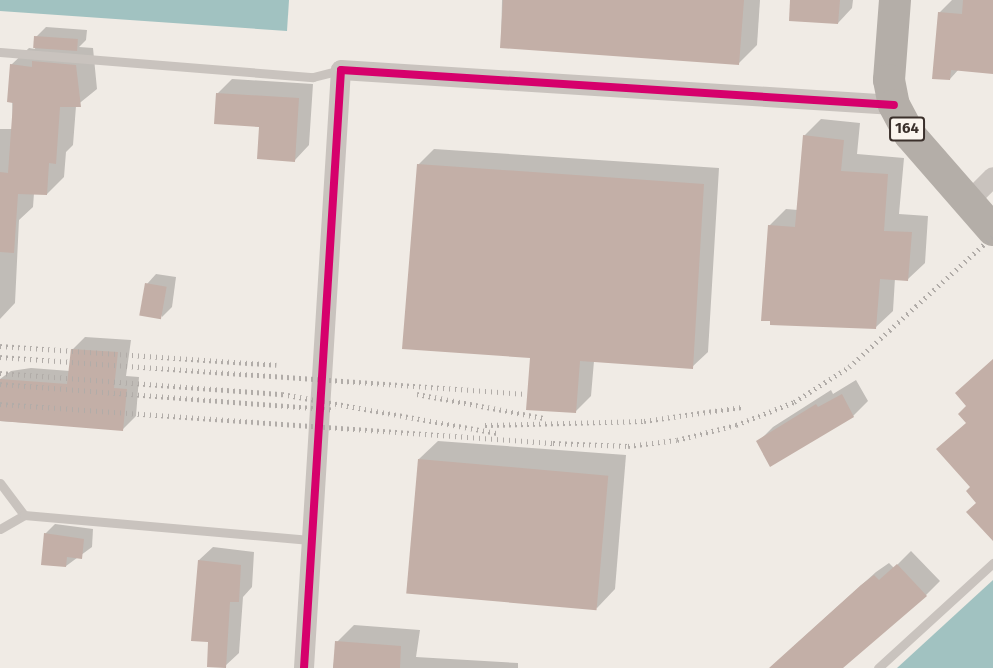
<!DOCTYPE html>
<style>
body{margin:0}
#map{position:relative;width:993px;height:668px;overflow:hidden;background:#f0ebe5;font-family:"Fira Sans",sans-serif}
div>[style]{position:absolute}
.water>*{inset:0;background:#a1c2c1}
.shadow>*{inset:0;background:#0003}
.building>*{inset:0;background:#c3afa7;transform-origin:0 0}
.service>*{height:9px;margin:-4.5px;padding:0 4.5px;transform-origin:4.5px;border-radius:4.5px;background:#c9c3be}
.minor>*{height:20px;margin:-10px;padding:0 10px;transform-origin:10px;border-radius:10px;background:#c9c3be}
.trunk>*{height:32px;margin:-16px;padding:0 16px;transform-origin:16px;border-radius:16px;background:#b4aea8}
.rail>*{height:4.5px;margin-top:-2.25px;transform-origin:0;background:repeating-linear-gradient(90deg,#b1aca8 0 1.5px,transparent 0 6px)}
.cycleway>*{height:8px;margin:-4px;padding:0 4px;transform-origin:4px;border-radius:4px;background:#d6006c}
span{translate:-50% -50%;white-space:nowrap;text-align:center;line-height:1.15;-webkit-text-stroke:5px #fbf5ee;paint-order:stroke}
.shield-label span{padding:2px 4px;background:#fbf5ee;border:2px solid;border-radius:4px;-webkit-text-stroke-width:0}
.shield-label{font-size:15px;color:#3b302b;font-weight:700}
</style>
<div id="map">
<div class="water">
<i style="clip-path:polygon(0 0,289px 0,287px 31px,0 11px)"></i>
<i style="clip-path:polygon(993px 580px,993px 668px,897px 668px)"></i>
</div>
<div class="shadow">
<i style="clip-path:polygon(502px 0,760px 0,757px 45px,738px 64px,501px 46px)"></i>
<i style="clip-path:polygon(792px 0,853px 0,852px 8px,838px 23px)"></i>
<i style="clip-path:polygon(952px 0,993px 0,993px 72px,959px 69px,950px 79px,939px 13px)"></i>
<i style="clip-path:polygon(46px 27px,87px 30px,86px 40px,79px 47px,93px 48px,97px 89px,76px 106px,73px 145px,66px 152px,64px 177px,47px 194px,34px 193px,33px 207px,19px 220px,15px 303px,0 319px,0 129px,13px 129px,11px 65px,29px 48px,35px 49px,36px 37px)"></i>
<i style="clip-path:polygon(232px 79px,313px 84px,309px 145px,295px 160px,261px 126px,217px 94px)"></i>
<i style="clip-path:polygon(821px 119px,860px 123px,857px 154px,904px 158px,899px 214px,928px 216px,925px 263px,908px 279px,895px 278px,893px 311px,876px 327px,769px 226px,786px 209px,798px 210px,804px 136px)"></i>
<i style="clip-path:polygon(434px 149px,719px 168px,708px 352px,692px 367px,594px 361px,591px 396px,575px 412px,532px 356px,418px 165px)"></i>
<i style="clip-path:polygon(156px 274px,176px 277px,172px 307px,162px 317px,147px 284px)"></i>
<i style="clip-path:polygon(85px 337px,131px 340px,126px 376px,139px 377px,136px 416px,123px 429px,0 421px,0 379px,11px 371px,31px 368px,70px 371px,72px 350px)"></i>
<i style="clip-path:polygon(856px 380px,868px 401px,853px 416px,758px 442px,773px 427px,831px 390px,833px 394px)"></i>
<i style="clip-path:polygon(438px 441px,626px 455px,615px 589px,597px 608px,419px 459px)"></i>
<i style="clip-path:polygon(55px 524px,93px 529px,92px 547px,66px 566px,45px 534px)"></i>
<i style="clip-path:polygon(213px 547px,254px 552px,252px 587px,243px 597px,239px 653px,225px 666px,199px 560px)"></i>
<i style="clip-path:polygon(911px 551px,940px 581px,926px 595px,842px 668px,789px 668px,794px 646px,876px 572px,889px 563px,894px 568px)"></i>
<i style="clip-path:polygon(354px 625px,420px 630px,416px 657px,518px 663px,518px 668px,333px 668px,337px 642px)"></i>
</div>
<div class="building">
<i style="clip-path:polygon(503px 0,744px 0,739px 65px,500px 48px)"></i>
<i style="clip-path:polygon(790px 0,840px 0,838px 24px,789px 21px)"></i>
<i style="clip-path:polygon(963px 0,993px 0,993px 74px,951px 70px,950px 80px,932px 79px,938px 12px,962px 14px)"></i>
<i style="left:34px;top:36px;width:44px;height:12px;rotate:4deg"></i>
<i style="clip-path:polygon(32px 61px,76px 65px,81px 107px,60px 107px,56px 164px,49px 163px,47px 195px,18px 194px,14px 253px,0 252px,0 172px,8px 173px,13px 103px,7px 102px,10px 64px,32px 67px)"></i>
<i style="clip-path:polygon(216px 93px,299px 98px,295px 162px,257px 159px,259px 127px,214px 124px)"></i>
<i style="clip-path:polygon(803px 135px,844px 140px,841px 171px,888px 174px,884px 231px,912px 232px,908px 281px,880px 279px,876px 329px,770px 325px,770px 321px,761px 321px,768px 225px,795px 227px)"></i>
<i style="clip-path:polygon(417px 164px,704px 184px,693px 369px,580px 361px,576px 413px,526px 410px,530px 358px,402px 349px)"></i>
<i style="left:145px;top:283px;width:22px;height:33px;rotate:10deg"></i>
<i style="clip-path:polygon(71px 349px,118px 352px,114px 388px,127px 389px,123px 431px,0 421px,0 379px,67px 384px)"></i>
<i style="clip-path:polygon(993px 359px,993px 541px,966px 512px,976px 503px,966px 491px,970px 487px,936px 449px,966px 423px,958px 414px,966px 406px,955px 393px)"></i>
<i style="clip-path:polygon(842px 394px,854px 417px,770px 467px,756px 441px,816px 404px,818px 407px)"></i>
<i style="left:418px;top:459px;width:191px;height:135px;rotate:5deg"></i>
<i style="clip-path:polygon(44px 533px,84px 539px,82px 559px,67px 557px,66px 567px,41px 565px)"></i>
<i style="clip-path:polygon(198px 560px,241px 565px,239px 602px,230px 602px,226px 668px,207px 667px,208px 642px,191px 641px)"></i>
<i style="clip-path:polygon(897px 564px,927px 596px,843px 668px,769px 668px,861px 585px,874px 575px,879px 580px)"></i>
<i style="clip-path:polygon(335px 641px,401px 646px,400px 668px,333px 668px)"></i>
</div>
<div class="service">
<i style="left:0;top:52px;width:314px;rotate:4.6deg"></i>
<i style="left:313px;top:77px;width:29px;rotate:-14deg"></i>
<i style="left:0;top:483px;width:40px;rotate:53deg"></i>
<i style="left:0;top:529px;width:28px;rotate:-30deg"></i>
<i style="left:24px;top:515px;width:287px;rotate:5deg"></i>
<i style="left:878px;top:668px;width:156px;rotate:-42.4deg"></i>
</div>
<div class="minor">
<i style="left:968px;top:202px;width:35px;rotate:-45deg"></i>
<i style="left:304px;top:668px;width:599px;rotate:-86.46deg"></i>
<i style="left:341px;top:70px;width:554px;rotate:3.62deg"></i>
</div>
<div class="trunk">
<i style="left:895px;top:0;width:80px;rotate:94.3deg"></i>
<i style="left:889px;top:80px;width:25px;rotate:79deg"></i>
<i style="left:894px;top:105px;width:34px;rotate:62deg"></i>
<i style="left:910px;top:135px;width:126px;rotate:48.9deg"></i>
</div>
<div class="rail">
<i style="left:0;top:346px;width:277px;rotate:3.9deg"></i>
<i style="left:0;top:357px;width:528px;rotate:4.02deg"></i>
<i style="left:0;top:373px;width:283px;rotate:4.3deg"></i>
<i style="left:282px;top:394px;width:219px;rotate:10.3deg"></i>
<i style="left:0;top:384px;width:336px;rotate:4.4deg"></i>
<i style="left:417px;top:394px;width:129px;rotate:10.7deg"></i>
<i style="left:0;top:404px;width:554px;rotate:4.03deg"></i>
<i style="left:553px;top:443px;width:75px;rotate:2.3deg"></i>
<i style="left:628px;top:446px;width:49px;rotate:-7deg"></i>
<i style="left:677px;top:440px;width:61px;rotate:-14.3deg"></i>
<i style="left:736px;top:425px;width:62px;rotate:-21.6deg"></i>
<i style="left:794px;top:402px;width:65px;rotate:-32.5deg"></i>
<i style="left:849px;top:367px;width:195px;rotate:-42.3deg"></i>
<i style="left:485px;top:425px;width:159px;rotate:-1.4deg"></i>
<i style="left:644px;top:421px;width:99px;rotate:-8.1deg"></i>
</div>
<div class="cycleway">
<i style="left:304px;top:668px;width:599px;rotate:-86.46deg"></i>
<i style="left:341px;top:70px;width:554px;rotate:3.62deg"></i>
</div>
<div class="shield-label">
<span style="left:907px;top:129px">164</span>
</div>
</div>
